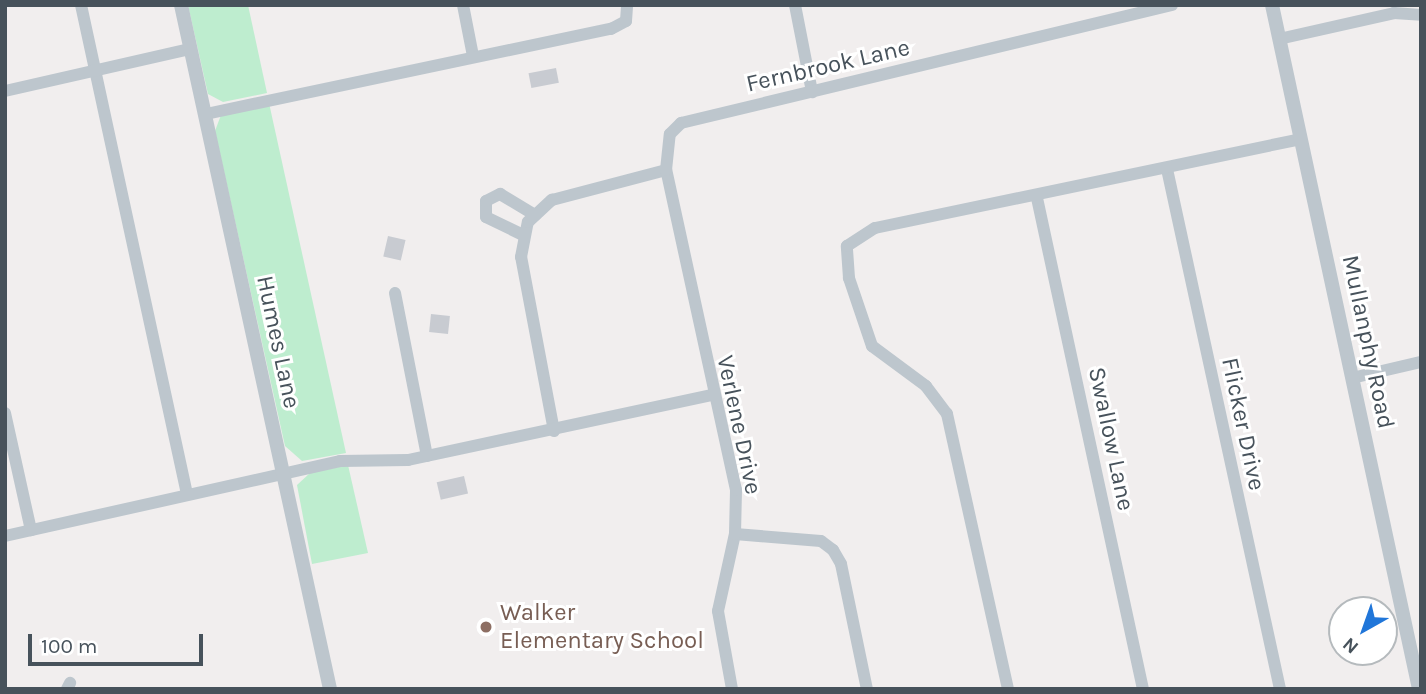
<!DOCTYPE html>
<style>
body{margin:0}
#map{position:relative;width:1426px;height:694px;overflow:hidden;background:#f1eeee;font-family:Karla,sans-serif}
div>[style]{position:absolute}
.green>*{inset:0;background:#beedcf}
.building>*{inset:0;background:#c8cbd1;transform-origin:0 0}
.minor>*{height:12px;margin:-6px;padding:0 6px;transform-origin:6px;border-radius:6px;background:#bdc6cd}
.tertiary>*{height:14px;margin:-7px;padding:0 7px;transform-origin:7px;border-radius:7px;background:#bdc6cd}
.dots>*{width:19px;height:19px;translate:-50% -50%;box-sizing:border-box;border:4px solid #fff;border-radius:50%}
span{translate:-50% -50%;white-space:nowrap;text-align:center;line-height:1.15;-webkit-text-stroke:6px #fff;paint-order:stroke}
.street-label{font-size:24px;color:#47525b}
.education-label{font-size:24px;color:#785e54}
.left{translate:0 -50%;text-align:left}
.frame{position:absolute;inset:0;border:7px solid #47525b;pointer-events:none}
.north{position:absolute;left:1328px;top:596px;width:70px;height:70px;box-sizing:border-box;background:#fff;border:2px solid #b5babd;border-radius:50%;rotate:220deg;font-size:19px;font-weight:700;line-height:28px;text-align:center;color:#47525b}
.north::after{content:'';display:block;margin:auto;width:24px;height:32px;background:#2076d9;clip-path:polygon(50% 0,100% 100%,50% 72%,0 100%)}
.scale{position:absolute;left:28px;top:634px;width:175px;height:32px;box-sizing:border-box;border:4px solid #47525b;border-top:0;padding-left:9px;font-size:21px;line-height:24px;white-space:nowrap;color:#47525b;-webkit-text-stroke:5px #fff;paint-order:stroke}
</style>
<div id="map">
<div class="green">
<i style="clip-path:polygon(188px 5px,248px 5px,267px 93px,223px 102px,208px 94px)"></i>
<i style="clip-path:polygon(269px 103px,346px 453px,302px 461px,285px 446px,215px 131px,221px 115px)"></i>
<i style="clip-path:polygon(348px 465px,368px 553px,312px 564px,297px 485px,310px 473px)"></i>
</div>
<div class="building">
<i style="left:556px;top:68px;width:15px;height:28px;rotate:79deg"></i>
<i style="left:388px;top:236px;width:18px;height:21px;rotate:13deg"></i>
<i style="left:431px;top:314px;width:19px;height:18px;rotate:6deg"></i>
<i style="left:464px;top:476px;width:18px;height:28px;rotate:77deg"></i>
</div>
<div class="minor">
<i style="left:81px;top:5px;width:500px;rotate:77.77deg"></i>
<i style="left:463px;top:5px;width:52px;rotate:78.9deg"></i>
<i style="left:795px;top:5px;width:89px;rotate:78.9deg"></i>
<i style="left:1279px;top:39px;width:118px;rotate:-12.7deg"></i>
<i style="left:1394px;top:13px;width:27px;rotate:4deg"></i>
<i style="left:5px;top:91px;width:190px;rotate:-12.8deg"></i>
<i style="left:206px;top:114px;width:414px;rotate:-11.9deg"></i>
<i style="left:611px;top:29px;width:17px;rotate:-28deg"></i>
<i style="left:626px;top:21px;width:16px;rotate:-86deg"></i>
<i style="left:1167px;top:169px;width:532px;rotate:77.74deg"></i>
<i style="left:1037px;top:198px;width:502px;rotate:77.82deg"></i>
<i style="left:523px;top:235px;width:41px;rotate:-154.1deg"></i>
<i style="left:486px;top:217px;width:16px;rotate:-90deg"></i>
<i style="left:486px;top:201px;width:16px;rotate:-27deg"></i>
<i style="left:500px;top:194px;width:41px;rotate:31deg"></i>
<i style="left:395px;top:293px;width:166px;rotate:78.9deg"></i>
<i style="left:1352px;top:378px;width:71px;rotate:-13.1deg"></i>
<i style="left:5px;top:413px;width:120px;rotate:77.5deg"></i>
<i style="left:554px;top:431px;width:177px;rotate:-100.7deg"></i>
<i style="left:521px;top:257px;width:36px;rotate:-79deg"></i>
<i style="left:528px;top:222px;width:33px;rotate:-43deg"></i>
<i style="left:552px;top:200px;width:118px;rotate:-14.7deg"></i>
<i style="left:735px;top:534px;width:86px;rotate:4.7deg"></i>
<i style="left:821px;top:541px;width:15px;rotate:37deg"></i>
<i style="left:833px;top:550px;width:16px;rotate:60deg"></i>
<i style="left:841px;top:564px;width:128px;rotate:78.3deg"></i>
<i style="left:5px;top:536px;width:343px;rotate:-12.6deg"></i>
<i style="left:340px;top:461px;width:68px;rotate:-0.8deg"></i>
<i style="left:408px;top:460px;width:310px;rotate:-12.1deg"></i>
<i style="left:67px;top:689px;width:7px;rotate:-63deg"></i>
<i style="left:732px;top:689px;width:79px;rotate:-100.2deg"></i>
<i style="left:718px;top:611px;width:79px;rotate:-77.6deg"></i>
<i style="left:735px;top:534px;width:44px;rotate:-88.7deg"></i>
<i style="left:736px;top:490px;width:328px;rotate:-102.3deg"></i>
<i style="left:666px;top:170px;width:36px;rotate:-84deg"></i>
<i style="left:670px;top:134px;width:16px;rotate:-45deg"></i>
<i style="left:681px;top:123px;width:505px;rotate:-13.51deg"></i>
<i style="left:1008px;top:689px;width:282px;rotate:-102.5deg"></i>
<i style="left:947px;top:414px;width:35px;rotate:-127deg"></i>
<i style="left:926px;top:386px;width:67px;rotate:-143.5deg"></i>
<i style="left:872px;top:346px;width:72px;rotate:-108.7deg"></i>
<i style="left:849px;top:278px;width:32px;rotate:-94deg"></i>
<i style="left:847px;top:246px;width:33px;rotate:-33deg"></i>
<i style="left:875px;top:228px;width:435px;rotate:-11.8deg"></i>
</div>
<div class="tertiary">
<i style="left:181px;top:5px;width:700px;rotate:77.71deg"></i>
<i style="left:1272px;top:5px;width:700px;rotate:77.87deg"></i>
</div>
<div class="dots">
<i style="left:486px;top:627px;background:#8d6e63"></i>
</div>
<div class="street-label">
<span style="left:828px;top:66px;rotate:-13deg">Fernbrook Lane</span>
<span style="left:278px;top:342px;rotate:78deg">Humes Lane</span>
<span style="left:1368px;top:342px;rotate:78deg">Mullanphy Road</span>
<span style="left:1243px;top:424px;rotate:78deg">Flicker Drive</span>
<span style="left:739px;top:425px;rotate:78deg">Verlene Drive</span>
<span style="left:1111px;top:439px;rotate:78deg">Swallow Lane</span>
</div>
<div class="education-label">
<span class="left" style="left:500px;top:627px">Walker<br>Elementary School</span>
</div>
<div class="frame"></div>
<div class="north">N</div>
<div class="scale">100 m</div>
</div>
